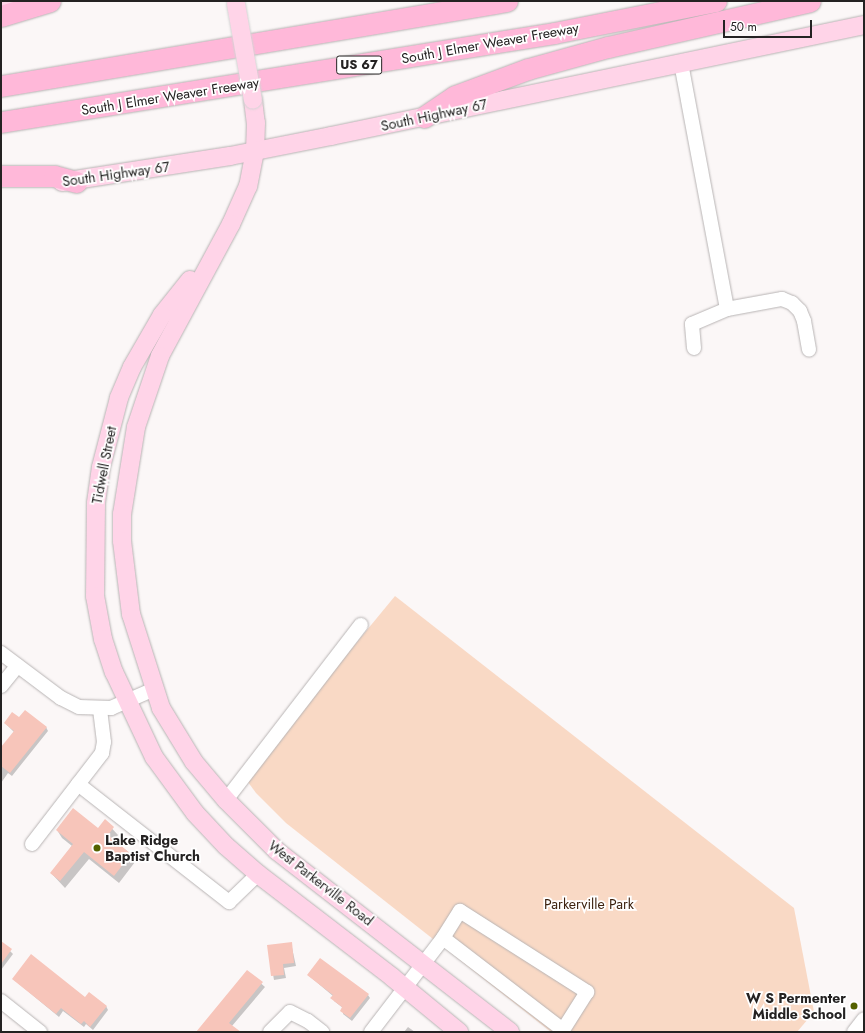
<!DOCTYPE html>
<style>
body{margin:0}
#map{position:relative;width:865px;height:1033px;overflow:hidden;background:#fbf7f7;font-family:Jost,sans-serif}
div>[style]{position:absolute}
.green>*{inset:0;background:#f9d9c5}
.shadow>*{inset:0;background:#0003}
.building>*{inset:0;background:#f7c5ba}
.roads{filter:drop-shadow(0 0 1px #b8b4b4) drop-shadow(0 0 1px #b8b4b4)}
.minor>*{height:14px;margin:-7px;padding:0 7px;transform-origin:7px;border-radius:7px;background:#fff}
.major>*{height:18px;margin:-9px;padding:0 9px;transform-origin:9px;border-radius:9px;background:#ffd4e8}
.highway>*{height:21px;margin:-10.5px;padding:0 10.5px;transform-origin:10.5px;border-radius:10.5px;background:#ffb8d9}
.bridges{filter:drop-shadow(0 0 1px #d3d3d3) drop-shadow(0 0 1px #d3d3d3)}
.major-bridge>*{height:18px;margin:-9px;padding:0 9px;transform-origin:9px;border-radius:9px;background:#ffd4e8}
.dots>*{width:11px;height:11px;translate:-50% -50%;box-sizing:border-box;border:2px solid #fff;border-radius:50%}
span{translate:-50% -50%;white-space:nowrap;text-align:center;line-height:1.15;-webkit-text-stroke:3.5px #fff;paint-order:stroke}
.shield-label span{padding:1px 3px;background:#fff;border:1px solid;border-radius:3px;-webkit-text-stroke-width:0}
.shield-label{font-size:13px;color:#242222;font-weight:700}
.street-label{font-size:14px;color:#242222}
.poi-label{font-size:14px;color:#242222;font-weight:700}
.left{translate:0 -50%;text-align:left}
.right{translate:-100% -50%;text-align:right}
.park-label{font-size:14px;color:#3d220f}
.frame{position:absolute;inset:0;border:2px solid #242222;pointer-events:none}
.scale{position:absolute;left:723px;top:20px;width:89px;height:18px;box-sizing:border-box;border:2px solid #242222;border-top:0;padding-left:5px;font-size:12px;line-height:14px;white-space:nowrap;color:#242222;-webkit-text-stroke:3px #fff;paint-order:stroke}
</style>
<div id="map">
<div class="green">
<i style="clip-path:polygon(395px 596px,794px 908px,814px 1012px,797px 1032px,551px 1032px,286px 823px,256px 793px,245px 778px)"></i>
</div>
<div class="shadow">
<i style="clip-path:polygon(5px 723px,46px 727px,48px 731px,12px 776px,8px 773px,1px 783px,1px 749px,14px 732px)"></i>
<i style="clip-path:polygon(105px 821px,118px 835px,114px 841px,131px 854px,135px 862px,119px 883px,89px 859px,65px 888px,51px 873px,72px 846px,62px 838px,57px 830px,98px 829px)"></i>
<i style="clip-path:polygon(1px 942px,13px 954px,1px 970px)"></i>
<i style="clip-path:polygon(291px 943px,296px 966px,284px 968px,286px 978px,274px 980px,268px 946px)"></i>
<i style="clip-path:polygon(247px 971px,265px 987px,232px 1026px,238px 1032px,197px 1032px)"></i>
<i style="clip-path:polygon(308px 975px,368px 995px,370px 998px,352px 1021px,343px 1014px,343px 1008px,334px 1001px,333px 996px)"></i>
<i style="clip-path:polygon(13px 979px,86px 998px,106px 1006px,108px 1010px,93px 1030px,86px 1024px,84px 1027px,63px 1011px,59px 1017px)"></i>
<i style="clip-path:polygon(408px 1027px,415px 1032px,404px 1032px)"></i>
</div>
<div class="building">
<i style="clip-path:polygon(25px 710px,47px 727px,10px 773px,1px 766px,1px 747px,14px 731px,4px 723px,12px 712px,19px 717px)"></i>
<i style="clip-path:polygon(73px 808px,98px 828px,105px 819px,114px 827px,108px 835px,131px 854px,114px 876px,84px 852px,60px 881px,50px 873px,73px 844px,56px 830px)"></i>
<i style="clip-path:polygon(1px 941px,12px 949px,1px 964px)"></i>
<i style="clip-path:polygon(292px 942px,294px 963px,283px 964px,284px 975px,271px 976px,267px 945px)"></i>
<i style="clip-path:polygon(31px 954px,85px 997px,89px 992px,107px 1006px,90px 1027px,84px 1021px,81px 1024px,61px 1008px,56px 1014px,12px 979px)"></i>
<i style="clip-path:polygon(320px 958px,369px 994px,350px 1018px,340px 1011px,342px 1007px,330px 998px,333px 995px,307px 975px)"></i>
<i style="clip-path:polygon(247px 970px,263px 982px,229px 1023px,241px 1032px,196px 1032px)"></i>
</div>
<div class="roads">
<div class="minor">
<i style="left:681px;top:63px;width:250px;rotate:79.4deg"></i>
<i style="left:727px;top:309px;width:56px;rotate:-10.3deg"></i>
<i style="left:782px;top:299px;width:11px;rotate:22deg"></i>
<i style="left:792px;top:303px;width:11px;rotate:45deg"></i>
<i style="left:800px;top:311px;width:11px;rotate:68deg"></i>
<i style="left:804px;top:321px;width:29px;rotate:80deg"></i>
<i style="left:694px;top:348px;width:24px;rotate:-95deg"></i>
<i style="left:692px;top:324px;width:38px;rotate:-23deg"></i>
<i style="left:1px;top:653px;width:75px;rotate:36.9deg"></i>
<i style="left:61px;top:698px;width:20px;rotate:27deg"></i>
<i style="left:79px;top:707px;width:32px;rotate:2deg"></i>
<i style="left:111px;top:708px;width:47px;rotate:-23.8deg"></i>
<i style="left:1px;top:686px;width:26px;rotate:-51deg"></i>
<i style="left:78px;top:784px;width:192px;rotate:38deg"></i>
<i style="left:229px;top:902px;width:40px;rotate:-44deg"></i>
<i style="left:226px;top:800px;width:221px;rotate:-52.4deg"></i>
<i style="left:32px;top:844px;width:115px;rotate:-52.4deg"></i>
<i style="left:102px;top:753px;width:11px;rotate:-80deg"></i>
<i style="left:104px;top:742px;width:33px;rotate:-97deg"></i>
<i style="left:1px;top:1001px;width:50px;rotate:38.5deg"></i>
<i style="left:270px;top:1032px;width:28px;rotate:-45deg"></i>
<i style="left:290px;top:1012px;width:20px;rotate:27deg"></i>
<i style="left:308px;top:1021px;width:18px;rotate:38deg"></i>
<i style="left:371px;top:1032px;width:118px;rotate:-52.5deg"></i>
<i style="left:443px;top:938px;width:32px;rotate:-58deg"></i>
<i style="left:460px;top:911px;width:151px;rotate:32.5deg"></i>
<i style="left:587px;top:992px;width:45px;rotate:122.3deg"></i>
<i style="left:563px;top:1030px;width:151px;rotate:-142.5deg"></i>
<i style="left:854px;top:1032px;width:16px;rotate:-52deg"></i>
</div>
<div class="major">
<i style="left:1px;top:2px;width:8px;rotate:-7deg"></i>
<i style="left:253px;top:100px;width:23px;rotate:83deg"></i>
<i style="left:256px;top:123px;width:28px;rotate:92deg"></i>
<i style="left:255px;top:151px;width:36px;rotate:101deg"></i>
<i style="left:248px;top:186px;width:42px;rotate:114.1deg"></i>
<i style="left:231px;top:224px;width:150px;rotate:118.3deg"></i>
<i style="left:160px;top:356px;width:75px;rotate:108.7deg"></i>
<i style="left:136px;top:427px;width:88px;rotate:99.1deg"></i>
<i style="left:122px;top:514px;width:27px;rotate:90deg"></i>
<i style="left:122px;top:541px;width:74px;rotate:83deg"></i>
<i style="left:131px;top:614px;width:99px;rotate:72.3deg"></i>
<i style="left:161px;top:708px;width:63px;rotate:58.6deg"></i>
<i style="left:194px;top:762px;width:50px;rotate:49.9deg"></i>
<i style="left:226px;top:800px;width:72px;rotate:45deg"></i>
<i style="left:277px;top:851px;width:295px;rotate:37.8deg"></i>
<i style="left:62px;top:182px;width:170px;rotate:-8.8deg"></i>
<i style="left:230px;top:156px;width:103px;rotate:-11.2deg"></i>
<i style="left:331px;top:136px;width:544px;rotate:-11.76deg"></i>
<i style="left:190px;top:280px;width:45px;rotate:128.7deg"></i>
<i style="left:162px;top:315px;width:60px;rotate:120deg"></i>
<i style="left:132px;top:367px;width:34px;rotate:113deg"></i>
<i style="left:119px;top:398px;width:71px;rotate:104.6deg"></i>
<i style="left:101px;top:467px;width:36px;rotate:98deg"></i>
<i style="left:96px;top:503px;width:93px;rotate:90.6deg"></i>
<i style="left:95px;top:596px;width:44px;rotate:79.5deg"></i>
<i style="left:103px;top:639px;width:35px;rotate:72deg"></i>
<i style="left:114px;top:672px;width:94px;rotate:64.8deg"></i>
<i style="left:154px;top:757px;width:69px;rotate:53.8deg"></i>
<i style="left:195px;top:813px;width:45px;rotate:46.8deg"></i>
<i style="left:226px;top:846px;width:43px;rotate:41.2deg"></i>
<i style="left:258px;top:874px;width:169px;rotate:37.5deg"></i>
<i style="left:392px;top:977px;width:87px;rotate:39.4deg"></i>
</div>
<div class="highway">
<i style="left:1px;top:16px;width:51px;rotate:-17deg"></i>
<i style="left:1px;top:86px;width:513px;rotate:-9.54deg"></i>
<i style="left:424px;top:117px;width:37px;rotate:-34deg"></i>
<i style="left:455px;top:96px;width:78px;rotate:-20.3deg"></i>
<i style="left:528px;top:69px;width:83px;rotate:-15.4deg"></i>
<i style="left:608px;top:47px;width:207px;rotate:-12.8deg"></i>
<i style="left:1px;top:122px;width:560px;rotate:-9.14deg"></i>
<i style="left:554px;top:33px;width:165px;rotate:-11.2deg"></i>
<i style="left:1px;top:176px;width:53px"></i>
<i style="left:54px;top:176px;width:23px;rotate:15deg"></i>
</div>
</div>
<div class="bridges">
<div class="major-bridge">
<i style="left:236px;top:4px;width:97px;rotate:80deg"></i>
</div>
</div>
<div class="dots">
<i style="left:97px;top:848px;background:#546100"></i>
<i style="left:854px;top:1006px;background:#546100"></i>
</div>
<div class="shield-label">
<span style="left:359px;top:65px">US 67</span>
</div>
<div class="street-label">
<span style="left:490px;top:43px;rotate:-10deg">South J Elmer Weaver Freeway</span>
<span style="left:170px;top:96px;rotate:-9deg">South J Elmer Weaver Freeway</span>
<span style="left:434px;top:115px;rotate:-12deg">South Highway 67</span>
<span style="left:116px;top:174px;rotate:-8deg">South Highway 67</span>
<span style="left:104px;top:465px;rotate:-79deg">Tidwell Street</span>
<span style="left:321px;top:883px;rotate:38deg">West Parkerville Road</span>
</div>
<div class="poi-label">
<span class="left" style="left:105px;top:848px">Lake Ridge<br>Baptist Church</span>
<span class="right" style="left:846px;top:1006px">W S Permenter<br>Middle School</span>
</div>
<div class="park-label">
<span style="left:589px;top:904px">Parkerville Park</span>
</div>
<div class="frame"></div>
<div class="scale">50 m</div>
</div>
